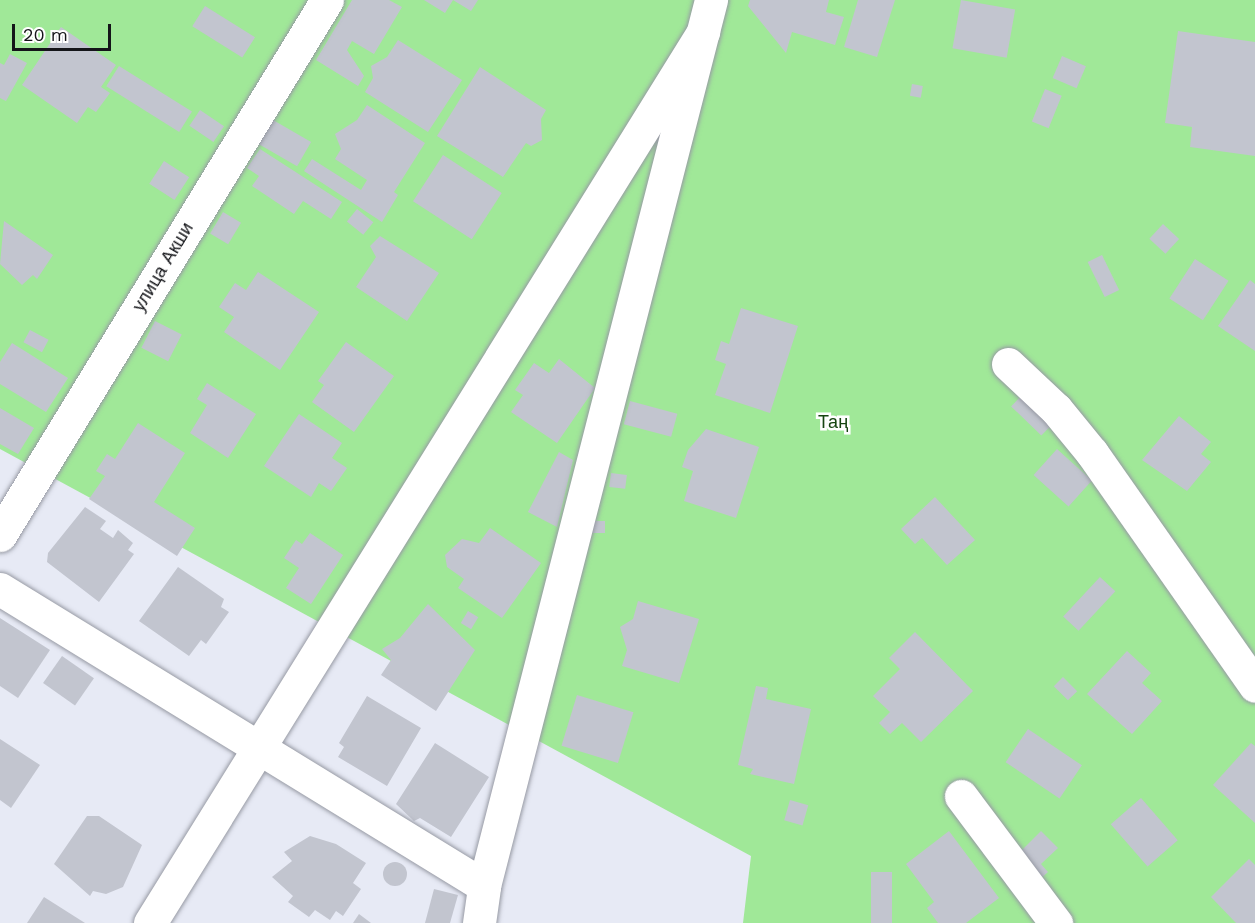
<!DOCTYPE html>
<meta charset="utf-8">
<style>
body{margin:0}
#map{position:relative;width:1255px;height:923px;overflow:hidden;background:#e7eaf5;font-family:"Work Sans",sans-serif}
div>[style]{position:absolute}
.green>*{inset:0;background:#a0e898}
.building>*{inset:0;background:#c2c5cf;transform-origin:0 0}
.round{border-radius:50%}
.roads{filter:drop-shadow(0 0 2px #979aa4) drop-shadow(0 0 2px #979aa4)}
.street>*{height:33px;margin:-16.5px;padding:0 16.5px;transform-origin:16.5px;border-radius:16.5px;background:#fff}
span{translate:-50% -50%;white-space:nowrap;text-align:center;line-height:1.15;-webkit-text-stroke:5px #fff;paint-order:stroke}
.street-label{font-size:18px;color:#141519}
.park-label{font-size:18px;color:#164511}
.scale{position:absolute;left:12px;top:24px;width:99px;height:27px;box-sizing:border-box;border:3px solid #141519;border-top:0;padding-left:8px;font-size:18px;line-height:21px;white-space:nowrap;color:#141519;-webkit-text-stroke:4px #fff;paint-order:stroke}
</style>
<div id="map">
<div class="green">
<i style="clip-path:polygon(0 0,1255px 0,1255px 923px,743px 923px,751px 856px,0 449px)"></i>
</div>
<div class="building">
<i style="clip-path:polygon(352px 0,389px 0,402px 7px,374px 54px,352px 41px,347px 50px,364px 76px,358px 86px,316px 60px)"></i>
<i style="clip-path:polygon(424px 0,478px 0,471px 11px,453px 0,445px 13px)"></i>
<i style="clip-path:polygon(750px 0,829px 0,826px 12px,844px 17px,835px 45px,792px 32px,786px 53px,748px 6px)"></i>
<i style="clip-path:polygon(858px 0,895px 0,877px 57px,844px 47px)"></i>
<i style="left:961px;top:0;width:55px;height:49px;rotate:10deg"></i>
<i style="left:205px;top:6px;width:59px;height:24px;rotate:32deg"></i>
<i style="clip-path:polygon(61px 27px,116px 65px,101px 87px,110px 93px,96px 112px,88px 107px,77px 123px,22px 85px)"></i>
<i style="clip-path:polygon(1178px 31px,1255px 42px,1255px 156px,1190px 147px,1192px 127px,1165px 123px)"></i>
<i style="clip-path:polygon(398px 40px,462px 80px,428px 132px,365px 92px,373px 78px,371px 66px,387px 57px)"></i>
<i style="clip-path:polygon(10px 54px,27px 63px,6px 101px,0 98px,0 63px,4px 65px)"></i>
<i style="left:1062px;top:56px;width:26px;height:24px;rotate:23deg"></i>
<i style="left:119px;top:66px;width:86px;height:24px;rotate:32deg"></i>
<i style="clip-path:polygon(480px 67px,546px 110px,541px 119px,542px 140px,531px 146px,526px 143px,503px 177px,437px 136px)"></i>
<i style="left:912px;top:84px;width:11px;height:12px;rotate:10deg"></i>
<i style="left:1045px;top:89px;width:18px;height:35px;rotate:22deg"></i>
<i style="clip-path:polygon(367px 105px,425px 143px,394px 192px,398px 195px,382px 222px,304px 171px,312px 159px,361px 190px,367px 180px,335px 159px,341px 149px,335px 134px,357px 120px)"></i>
<i style="left:200px;top:110px;width:29px;height:19px;rotate:34deg"></i>
<i style="left:273px;top:120px;width:44px;height:28px;rotate:30deg"></i>
<i style="clip-path:polygon(260px 149px,342px 202px,331px 219px,303px 201px,294px 214px,252px 186px,259px 176px,247px 168px)"></i>
<i style="left:443px;top:155px;width:70px;height:55px;rotate:33deg"></i>
<i style="left:164px;top:161px;width:30px;height:27px;rotate:33deg"></i>
<i style="left:357px;top:209px;width:21px;height:16px;rotate:39deg"></i>
<i style="left:223px;top:212px;width:21px;height:25px;rotate:31deg"></i>
<i style="clip-path:polygon(4px 221px,53px 255px,37px 279px,33px 275px,22px 285px,0 264px)"></i>
<i style="left:1163px;top:224px;width:22px;height:20px;rotate:43deg"></i>
<i style="clip-path:polygon(380px 236px,439px 273px,407px 321px,356px 287px,376px 257px,370px 246px)"></i>
<i style="left:1102px;top:255px;width:39px;height:16px;rotate:64deg"></i>
<i style="left:1195px;top:259px;width:40px;height:47px;rotate:33deg"></i>
<i style="clip-path:polygon(258px 272px,319px 312px,280px 370px,224px 332px,234px 317px,219px 307px,235px 283px,246px 290px)"></i>
<i style="clip-path:polygon(1250px 280px,1255px 284px,1255px 351px,1218px 326px)"></i>
<i style="clip-path:polygon(741px 308px,798px 326px,770px 413px,715px 395px,726px 364px,715px 360px,721px 341px,729px 344px)"></i>
<i style="left:155px;top:321px;width:30px;height:30px;rotate:27deg"></i>
<i style="left:30px;top:330px;width:21px;height:14px;rotate:28deg"></i>
<i style="clip-path:polygon(346px 342px,394px 376px,354px 432px,312px 402px,324px 385px,318px 381px)"></i>
<i style="clip-path:polygon(12px 343px,68px 378px,46px 412px,0 384px,0 362px)"></i>
<i style="clip-path:polygon(559px 359px,595px 388px,557px 443px,511px 412px,523px 395px,515px 390px,534px 363px,549px 373px)"></i>
<i style="clip-path:polygon(207px 383px,256px 414px,228px 458px,190px 433px,207px 405px,197px 399px)"></i>
<i style="left:1025px;top:392px;width:42px;height:20px;rotate:44deg"></i>
<i style="left:630px;top:401px;width:49px;height:24px;rotate:15deg"></i>
<i style="clip-path:polygon(0 408px,34px 428px,18px 454px,0 444px)"></i>
<i style="clip-path:polygon(299px 414px,342px 443px,332px 458px,347px 468px,331px 491px,319px 483px,311px 497px,264px 466px)"></i>
<i style="clip-path:polygon(1179px 416px,1211px 442px,1201px 454px,1211px 462px,1187px 491px,1142px 460px)"></i>
<i style="clip-path:polygon(138px 423px,185px 453px,154px 502px,195px 528px,177px 556px,89px 499px,105px 476px,96px 471px,107px 454px,115px 459px)"></i>
<i style="clip-path:polygon(706px 429px,759px 447px,736px 518px,684px 501px,693px 471px,682px 467px,688px 450px)"></i>
<i style="left:1057px;top:449px;width:47px;height:35px;rotate:42deg"></i>
<i style="clip-path:polygon(559px 452px,573px 460px,557px 527px,528px 512px)"></i>
<i style="left:611px;top:473px;width:16px;height:14px;rotate:7deg"></i>
<i style="clip-path:polygon(935px 497px,975px 540px,947px 565px,922px 538px,915px 544px,901px 529px)"></i>
<i style="clip-path:polygon(85px 507px,106px 521px,100px 529px,113px 538px,118px 530px,133px 543px,128px 550px,134px 554px,99px 602px,47px 562px,48px 553px)"></i>
<i style="left:591px;top:521px;width:14px;height:12px"></i>
<i style="clip-path:polygon(490px 528px,541px 563px,502px 618px,458px 588px,464px 579px,447px 567px,445px 555px,462px 539px,479px 543px)"></i>
<i style="clip-path:polygon(310px 533px,343px 555px,311px 604px,286px 588px,299px 568px,284px 558px,296px 540px,302px 544px)"></i>
<i style="clip-path:polygon(178px 567px,224px 599px,221px 607px,229px 612px,206px 644px,201px 640px,189px 656px,139px 621px)"></i>
<i style="left:1100px;top:577px;width:21px;height:54px;rotate:43deg"></i>
<i style="clip-path:polygon(638px 601px,699px 619px,679px 683px,622px 666px,627px 650px,620px 627px,633px 619px)"></i>
<i style="clip-path:polygon(428px 604px,475px 650px,436px 711px,381px 675px,391px 660px,382px 649px,400px 638px)"></i>
<i style="left:468px;top:611px;width:12px;height:14px;rotate:31deg"></i>
<i style="clip-path:polygon(0 618px,50px 650px,18px 698px,0 686px)"></i>
<i style="clip-path:polygon(915px 632px,973px 691px,921px 742px,902px 723px,890px 734px,879px 723px,890px 712px,873px 696px,900px 669px,889px 658px)"></i>
<i style="clip-path:polygon(1127px 651px,1151px 673px,1142px 683px,1162px 701px,1132px 734px,1087px 694px)"></i>
<i style="left:62px;top:656px;width:39px;height:33px;rotate:35deg"></i>
<i style="left:1063px;top:677px;width:20px;height:13px;rotate:45deg"></i>
<i style="clip-path:polygon(756px 686px,768px 688px,766px 699px,811px 709px,794px 784px,750px 774px,753px 769px,738px 765px)"></i>
<i style="left:577px;top:695px;width:59px;height:53px;rotate:17deg"></i>
<i style="clip-path:polygon(367px 696px,421px 728px,387px 786px,338px 757px,344px 747px,339px 743px)"></i>
<i style="left:1028px;top:729px;width:65px;height:40px;rotate:34deg"></i>
<i style="clip-path:polygon(0 739px,40px 765px,11px 808px,0 800px)"></i>
<i style="clip-path:polygon(435px 743px,489px 777px,451px 837px,420px 818px,414px 821px,396px 804px)"></i>
<i style="clip-path:polygon(1251px 743px,1255px 746px,1255px 823px,1213px 785px)"></i>
<i style="left:1141px;top:798px;width:56px;height:40px;rotate:49deg"></i>
<i style="left:790px;top:800px;width:19px;height:21px;rotate:16deg"></i>
<i style="clip-path:polygon(87px 816px,99px 816px,142px 845px,123px 887px,106px 894px,93px 891px,90px 896px,54px 864px)"></i>
<i style="clip-path:polygon(949px 831px,999px 898px,966px 923px,938px 923px,927px 908px,934px 902px,906px 864px)"></i>
<i style="clip-path:polygon(1041px 831px,1058px 848px,1041px 864px,1048px 872px,1037px 882px,1014px 858px)"></i>
<i style="clip-path:polygon(310px 836px,336px 844px,366px 863px,353px 883px,361px 889px,343px 916px,336px 911px,330px 920px,315px 910px,309px 917px,288px 902px,293px 896px,272px 877px,292px 861px,284px 852px)"></i>
<i style="clip-path:polygon(1249px 859px,1255px 865px,1255px 923px,1236px 923px,1211px 897px)"></i>
<i class="round" style="left:383px;top:862px;width:24px;height:24px"></i>
<i style="left:871px;top:872px;width:21px;height:51px"></i>
<i style="clip-path:polygon(434px 889px,458px 895px,450px 923px,425px 923px)"></i>
<i style="clip-path:polygon(44px 897px,85px 923px,27px 923px)"></i>
<i style="clip-path:polygon(359px 914px,371px 923px,353px 923px)"></i>
</div>
<div class="roads">
<div class="street">
<i style="left:1008px;top:364px;width:66px;rotate:43.2deg"></i>
<i style="left:1056px;top:409px;width:57px;rotate:50.7deg"></i>
<i style="left:1092px;top:453px;width:284px;rotate:55deg"></i>
<i style="left:0;top:535px;width:627px;rotate:-58.57deg"></i>
<i style="left:0;top:589px;width:568px;rotate:31.53deg"></i>
<i style="left:961px;top:796px;width:159px;rotate:53.2deg"></i>
<i style="left:150px;top:923px;width:1049px;rotate:-58.17deg"></i>
<i style="left:479px;top:923px;width:37px;rotate:-82deg"></i>
<i style="left:484px;top:886px;width:915px;rotate:-75.63deg"></i>
</div>
</div>
<div class="street-label">
<span style="left:163px;top:267px;rotate:-59deg">улица Акши</span>
</div>
<div class="park-label">
<span style="left:833px;top:422px">Таң</span>
</div>
<div class="scale">20 m</div>
</div>
